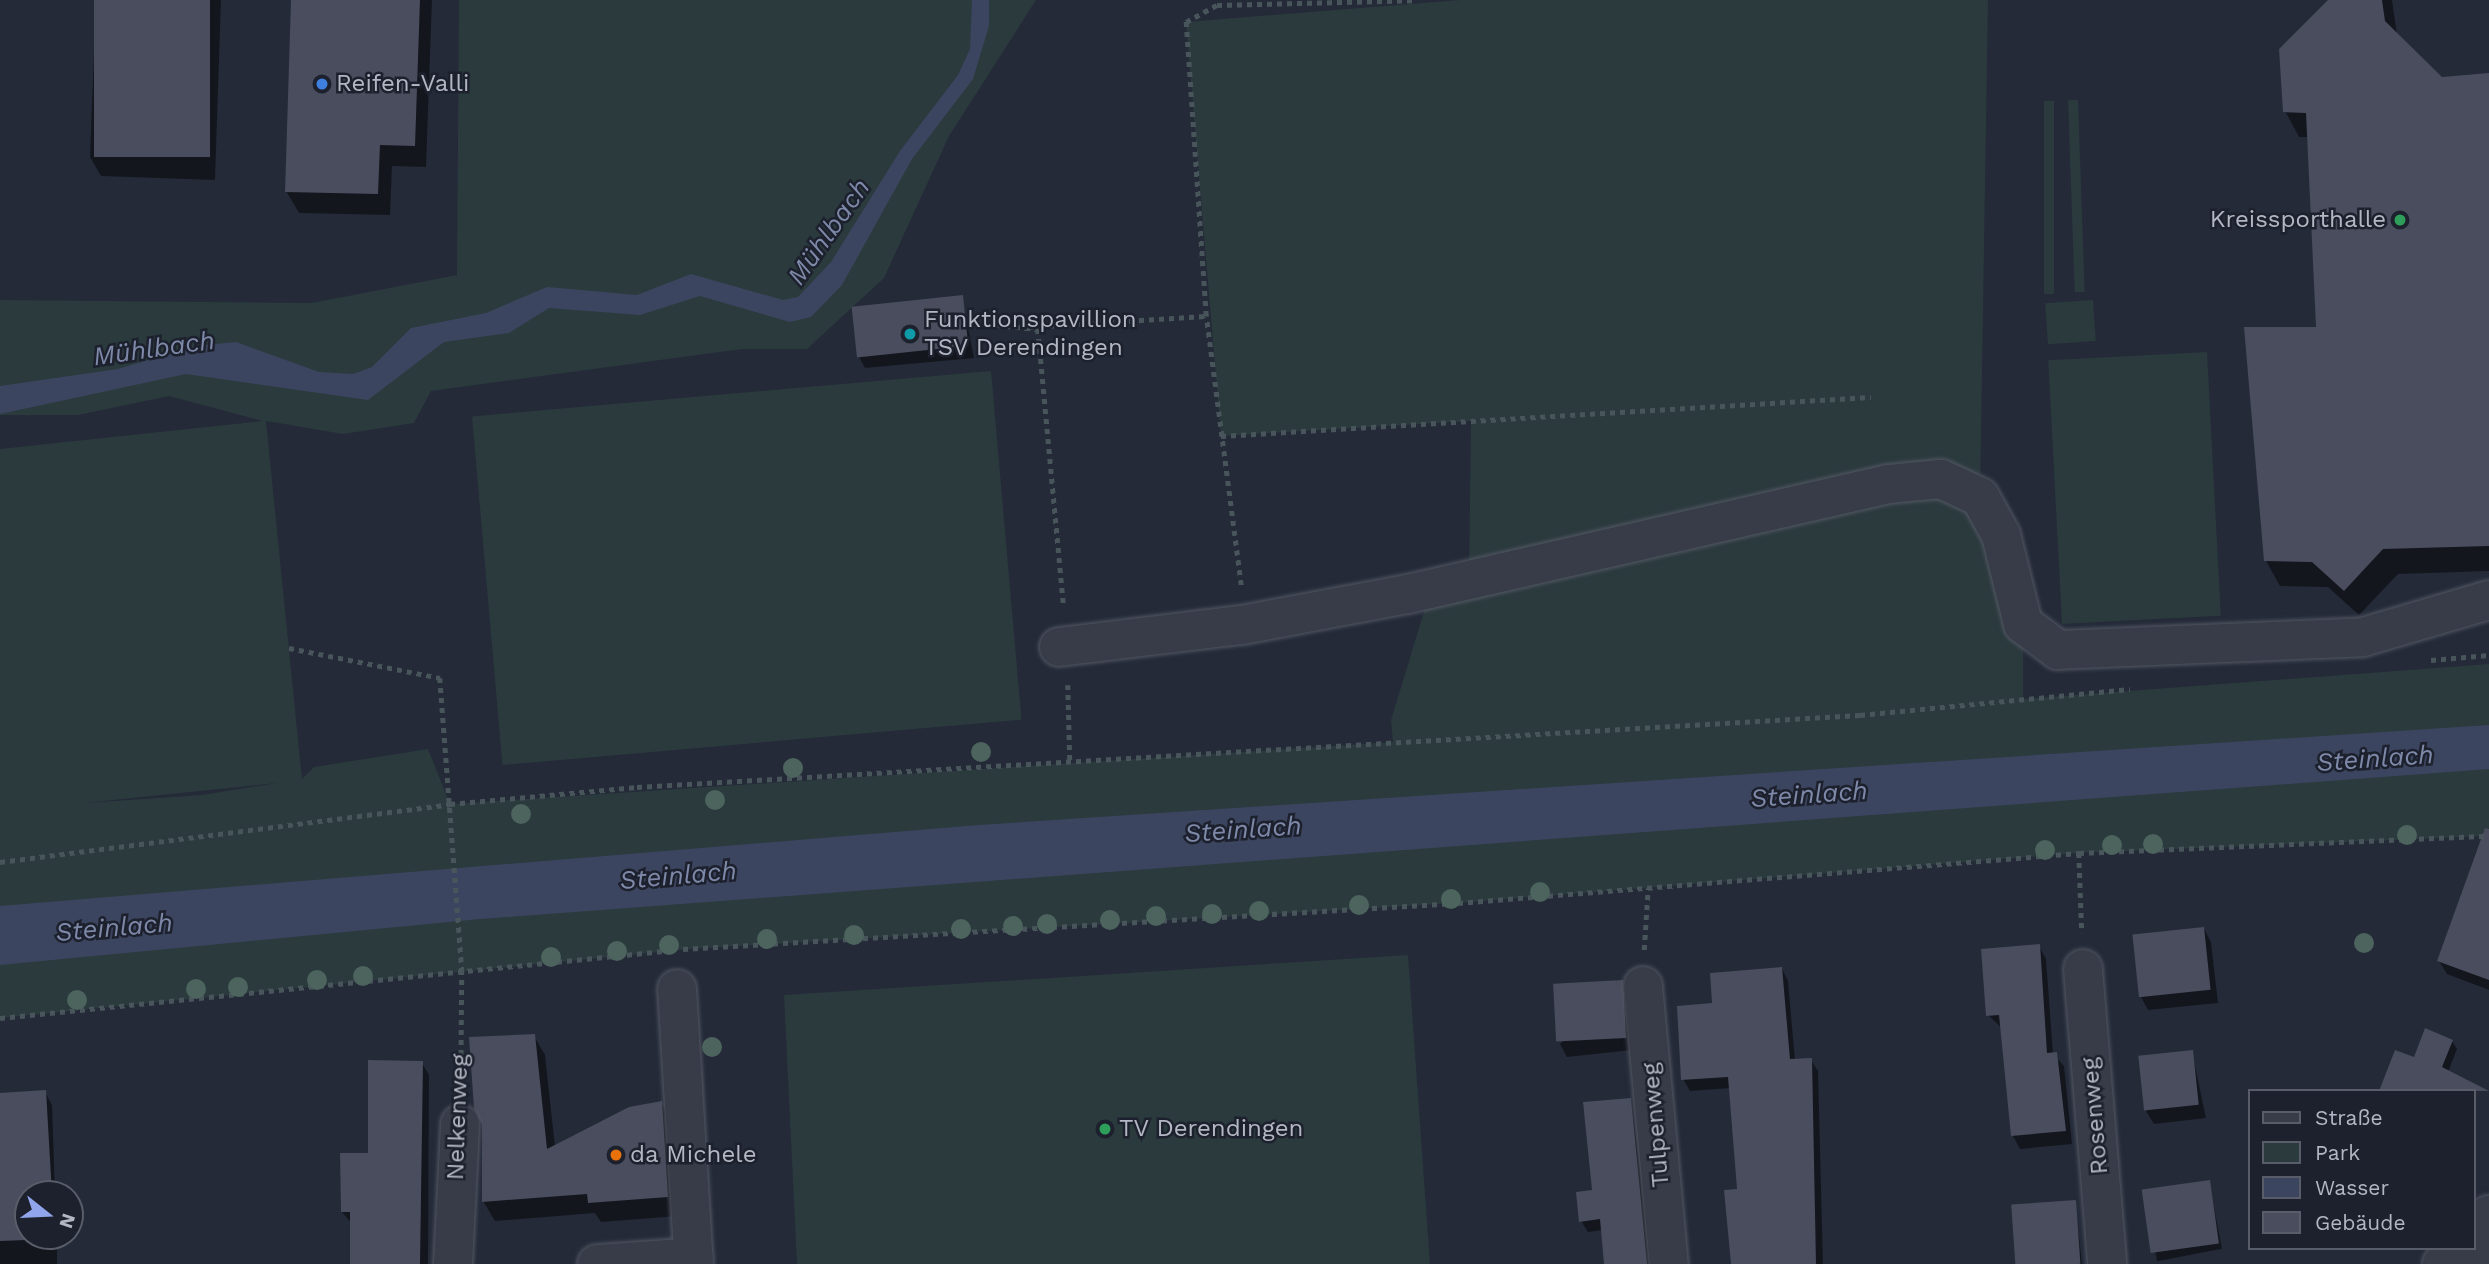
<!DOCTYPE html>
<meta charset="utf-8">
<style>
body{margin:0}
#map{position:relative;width:2489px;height:1264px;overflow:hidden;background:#242a38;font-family:"Work Sans",sans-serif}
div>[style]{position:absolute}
.green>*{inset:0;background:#2a3a3d;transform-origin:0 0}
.water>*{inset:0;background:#3c455f}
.shadow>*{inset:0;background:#0007;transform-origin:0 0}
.building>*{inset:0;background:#494d5e;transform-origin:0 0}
.path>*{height:4.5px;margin-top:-2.25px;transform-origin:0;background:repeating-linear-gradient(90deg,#48555a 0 5px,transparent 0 10px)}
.roads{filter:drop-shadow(0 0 2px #535763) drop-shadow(0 0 2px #535763)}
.minor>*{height:38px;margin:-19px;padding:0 19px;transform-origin:19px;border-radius:19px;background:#383c48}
.trees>*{width:20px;height:20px;margin:-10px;border-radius:50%;background:#4c645d}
.dots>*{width:19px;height:19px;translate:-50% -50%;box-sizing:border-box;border:4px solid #1d212d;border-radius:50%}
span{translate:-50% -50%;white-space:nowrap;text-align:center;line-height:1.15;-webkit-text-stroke:5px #1d212d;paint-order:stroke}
.poi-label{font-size:24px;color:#b3b7c4}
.left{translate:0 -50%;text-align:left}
.right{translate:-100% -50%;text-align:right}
.street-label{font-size:24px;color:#b3b7c4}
.water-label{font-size:26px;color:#7e89a9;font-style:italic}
.legend{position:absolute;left:2248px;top:1089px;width:228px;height:161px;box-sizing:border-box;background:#1d212d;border:2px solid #595d69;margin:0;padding:9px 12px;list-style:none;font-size:21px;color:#b3b7c4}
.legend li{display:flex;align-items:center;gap:14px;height:35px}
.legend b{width:35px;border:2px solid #595d69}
.north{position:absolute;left:14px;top:1180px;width:70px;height:70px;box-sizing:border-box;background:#1d212d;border:2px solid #595d69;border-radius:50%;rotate:108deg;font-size:19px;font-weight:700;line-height:28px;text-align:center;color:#b3b7c4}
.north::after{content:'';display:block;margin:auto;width:24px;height:32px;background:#90a5ec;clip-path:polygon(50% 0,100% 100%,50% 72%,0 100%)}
</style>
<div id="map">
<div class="green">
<i style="clip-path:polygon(evenodd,459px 0,1036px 0,949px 136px,884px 278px,807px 349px,742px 349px,431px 391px,414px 423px,343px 434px,266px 421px,302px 779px,314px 767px,428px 749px,450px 804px,1393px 742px,1391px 720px,1431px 589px,1469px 580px,1471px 421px,1221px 436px,1186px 22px,1460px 0,1988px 0,1980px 497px,2023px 624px,2023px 699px,2489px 664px,2489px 836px,2079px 853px,1458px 903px,690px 949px,0 1018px,0 449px,263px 421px,169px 396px,78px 415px,0 415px,0 300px,312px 303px,457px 275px,459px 0,277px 783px,202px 795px,84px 803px,277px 783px)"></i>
<i style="left:2078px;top:100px;width:192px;height:10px;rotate:88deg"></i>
<i style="left:2044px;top:101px;width:10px;height:193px"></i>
<i style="left:2093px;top:300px;width:41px;height:48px;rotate:86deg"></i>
<i style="left:2207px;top:352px;width:264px;height:159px;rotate:87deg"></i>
<i style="left:991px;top:371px;width:350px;height:521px;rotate:85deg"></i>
<i style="clip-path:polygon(1408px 955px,1430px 1264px,797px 1264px,784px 995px)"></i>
</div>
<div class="water">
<i style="clip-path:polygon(972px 0,989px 0,989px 26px,973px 79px,912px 159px,842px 285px,811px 317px,790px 322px,700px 296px,640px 315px,549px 308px,509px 333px,444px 342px,368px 400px,186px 374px,0 414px,0 386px,118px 369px,195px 346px,236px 342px,319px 372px,353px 374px,372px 367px,411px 328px,486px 313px,547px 287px,637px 295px,691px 274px,783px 300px,798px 297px,831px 262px,900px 151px,958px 75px,970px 49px)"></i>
<i style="clip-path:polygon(2489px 725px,2489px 769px,480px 919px,0 965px,0 906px,979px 825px)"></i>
</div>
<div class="shadow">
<i style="clip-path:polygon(96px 0,221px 0,215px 180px,101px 176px,90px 157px)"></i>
<i style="clip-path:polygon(293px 0,432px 0,426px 167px,392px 166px,390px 215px,299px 213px,286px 191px)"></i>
<i style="clip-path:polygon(2330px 0,2392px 0,2397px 35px,2441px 78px,2489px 75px,2489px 571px,2398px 574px,2359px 615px,2328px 587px,2280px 586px,2266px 561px,2318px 329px,2309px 137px,2299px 137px,2285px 111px)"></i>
<i style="clip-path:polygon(962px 297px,974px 358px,865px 368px,858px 355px)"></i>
<i style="clip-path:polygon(2489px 887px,2489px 990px,2447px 974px,2439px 961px)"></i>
<i style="clip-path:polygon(2204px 929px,2211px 942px,2218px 1003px,2148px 1010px,2141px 997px)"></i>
<i style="clip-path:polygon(2039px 946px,2046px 959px,2053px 1054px,2064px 1066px,2072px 1144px,2020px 1149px,2013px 1136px,2002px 1028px,1988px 1015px)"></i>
<i style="clip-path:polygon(1782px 969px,1788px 981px,1795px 1061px,1811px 1060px,1818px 1071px,1823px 1264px,1732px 1264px,1739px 1190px,1731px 1088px,1690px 1091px,1683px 1079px,1714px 1005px)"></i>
<i style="clip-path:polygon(1622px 982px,1629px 995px,1632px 1050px,1567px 1057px,1560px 1044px)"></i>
<i style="clip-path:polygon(534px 1036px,545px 1055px,555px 1147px,661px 1103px,672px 1122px,678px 1216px,601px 1222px,595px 1213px,495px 1221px,483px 1201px,484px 1125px)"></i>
<i style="clip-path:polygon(2452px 1041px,2457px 1049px,2448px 1072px,2415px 1060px)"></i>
<i style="clip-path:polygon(2192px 1052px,2206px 1118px,2154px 1124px,2146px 1111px)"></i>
<i style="clip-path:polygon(422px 1063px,429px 1075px,428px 1264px,352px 1264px,352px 1224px,342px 1212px)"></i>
<i style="clip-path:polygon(45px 1092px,52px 1105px,55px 1194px,28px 1194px,28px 1236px,57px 1236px,57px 1264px,0 1264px,0 1095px)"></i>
<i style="clip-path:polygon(1631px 1100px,1652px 1264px,1606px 1264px,1603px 1230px,1588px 1232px,1581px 1221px)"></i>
<i style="left:2209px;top:1182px;width:68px;height:66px;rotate:79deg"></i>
<i style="clip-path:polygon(2075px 1201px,2082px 1264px,2017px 1264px)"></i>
</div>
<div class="building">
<i style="left:94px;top:0;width:116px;height:157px"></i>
<i style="clip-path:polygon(291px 0,420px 0,415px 146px,380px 145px,378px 194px,285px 192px)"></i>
<i style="clip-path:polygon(2328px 0,2382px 0,2385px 21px,2442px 77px,2489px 73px,2489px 546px,2383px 549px,2344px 591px,2312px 562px,2264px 561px,2244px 327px,2316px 327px,2306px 113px,2283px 112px,2279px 49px)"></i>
<i style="left:963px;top:295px;width:51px;height:112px;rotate:84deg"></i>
<i style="clip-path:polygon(2485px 828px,2489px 829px,2489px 980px,2437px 961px)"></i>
<i style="left:2204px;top:927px;width:63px;height:72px;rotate:84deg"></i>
<i style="clip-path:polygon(2040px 944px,2047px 1053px,2057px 1052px,2066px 1131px,2011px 1136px,1999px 1015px,1986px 1016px,1981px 949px)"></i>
<i style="clip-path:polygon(1782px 967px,1790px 1059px,1812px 1058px,1816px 1264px,1731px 1264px,1724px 1190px,1737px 1189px,1728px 1077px,1681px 1080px,1677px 1006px,1712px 1003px,1710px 973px)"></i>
<i style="left:1623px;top:980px;width:58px;height:70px;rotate:87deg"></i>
<i style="clip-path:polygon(2425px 1028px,2453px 1040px,2442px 1067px,2489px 1091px,2379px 1091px,2395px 1050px,2414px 1057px)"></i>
<i style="clip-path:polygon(535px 1034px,547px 1149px,629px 1107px,662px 1101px,668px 1197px,588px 1203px,587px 1194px,482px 1202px,482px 1125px,474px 1108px,469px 1037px)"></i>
<i style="left:2193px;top:1050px;width:55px;height:55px;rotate:84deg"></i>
<i style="clip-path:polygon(368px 1060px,423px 1061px,420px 1264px,350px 1264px,350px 1212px,341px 1212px,340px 1153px,368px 1153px)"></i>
<i style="clip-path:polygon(46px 1090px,52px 1194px,28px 1194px,28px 1236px,53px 1239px,0 1241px,0 1093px)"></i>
<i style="clip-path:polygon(1631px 1098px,1647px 1264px,1604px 1264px,1600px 1219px,1579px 1222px,1576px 1192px,1592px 1190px,1583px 1102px)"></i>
<i style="left:2210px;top:1180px;width:64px;height:69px;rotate:82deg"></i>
<i style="left:2076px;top:1200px;width:64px;height:65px;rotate:86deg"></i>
</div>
<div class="path">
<i style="left:965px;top:322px;width:73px;rotate:5.5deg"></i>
<i style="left:1038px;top:329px;width:279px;rotate:84.7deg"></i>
<i style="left:1029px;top:327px;width:177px;rotate:-3.6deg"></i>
<i style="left:1221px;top:436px;width:651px;rotate:-3.43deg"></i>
<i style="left:1241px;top:585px;width:271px;rotate:-97.4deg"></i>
<i style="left:1206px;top:316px;width:295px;rotate:-93.9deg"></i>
<i style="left:1186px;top:22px;width:35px;rotate:-29deg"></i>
<i style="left:1217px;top:5px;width:199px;rotate:-1.4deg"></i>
<i style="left:289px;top:648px;width:154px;rotate:11.2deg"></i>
<i style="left:440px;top:678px;width:293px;rotate:85.7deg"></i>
<i style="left:462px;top:970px;width:118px;rotate:90.5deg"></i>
<i style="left:2431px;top:660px;width:58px;rotate:-4.9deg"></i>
<i style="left:1068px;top:685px;width:76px;rotate:88.5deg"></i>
<i style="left:2079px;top:853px;width:80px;rotate:87.9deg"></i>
<i style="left:0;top:862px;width:454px;rotate:-7.3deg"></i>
<i style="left:450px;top:804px;width:188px;rotate:-5.2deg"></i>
<i style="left:637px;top:787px;width:1225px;rotate:-3.37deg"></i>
<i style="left:1860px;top:715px;width:271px;rotate:-5.5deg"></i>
<i style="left:683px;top:949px;width:776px;rotate:-3.4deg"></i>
<i style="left:1458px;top:903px;width:623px;rotate:-4.6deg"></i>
<i style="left:2079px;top:853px;width:410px;rotate:-2.4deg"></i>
<i style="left:1644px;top:950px;width:62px;rotate:-86.3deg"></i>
<i style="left:0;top:1018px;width:667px;rotate:-5.76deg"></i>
</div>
<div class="roads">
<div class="minor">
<i style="left:1059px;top:647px;width:184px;rotate:-6.9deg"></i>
<i style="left:1242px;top:625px;width:169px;rotate:-10.6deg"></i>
<i style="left:1408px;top:594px;width:493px;rotate:-12.9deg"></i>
<i style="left:1889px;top:484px;width:52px;rotate:-5.5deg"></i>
<i style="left:1941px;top:479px;width:43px;rotate:24.8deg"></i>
<i style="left:1980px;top:497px;width:43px;rotate:61.1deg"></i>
<i style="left:2001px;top:535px;width:92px;rotate:76.1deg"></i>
<i style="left:2023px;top:624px;width:44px;rotate:36.6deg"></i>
<i style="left:2058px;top:650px;width:305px;rotate:-2.4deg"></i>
<i style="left:2363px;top:637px;width:131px;rotate:-16.4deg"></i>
<i style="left:2083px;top:969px;width:296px;rotate:85.3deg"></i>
<i style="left:1643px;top:986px;width:279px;rotate:84.7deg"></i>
<i style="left:677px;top:989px;width:276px;rotate:86.5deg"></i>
<i style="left:453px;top:1264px;width:140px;rotate:-87.1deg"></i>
<i style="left:597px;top:1264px;width:97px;rotate:-4.1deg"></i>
<i style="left:2442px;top:1264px;width:50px;rotate:-19.9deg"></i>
<i style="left:2476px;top:1264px;width:51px;rotate:-75.1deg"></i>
</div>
</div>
<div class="trees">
<i style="left:981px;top:752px"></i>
<i style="left:793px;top:768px"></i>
<i style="left:715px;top:800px"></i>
<i style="left:521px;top:814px"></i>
<i style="left:2407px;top:835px"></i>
<i style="left:2153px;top:844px"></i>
<i style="left:2112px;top:845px"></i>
<i style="left:2045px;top:850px"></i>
<i style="left:1540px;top:892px"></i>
<i style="left:1451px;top:899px"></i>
<i style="left:1359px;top:905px"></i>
<i style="left:1259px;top:911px"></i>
<i style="left:1212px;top:914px"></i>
<i style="left:1156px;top:916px"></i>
<i style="left:1110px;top:920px"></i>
<i style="left:1047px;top:924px"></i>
<i style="left:1013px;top:926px"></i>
<i style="left:961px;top:929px"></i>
<i style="left:854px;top:935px"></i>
<i style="left:767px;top:939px"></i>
<i style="left:2364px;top:943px"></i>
<i style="left:669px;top:945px"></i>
<i style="left:617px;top:951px"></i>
<i style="left:551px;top:957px"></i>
<i style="left:363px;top:976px"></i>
<i style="left:317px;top:980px"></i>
<i style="left:238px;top:987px"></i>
<i style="left:196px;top:989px"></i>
<i style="left:77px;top:1000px"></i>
<i style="left:712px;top:1047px"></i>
</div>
<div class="dots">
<i style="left:322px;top:84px;background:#3f7fe0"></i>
<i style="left:2400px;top:220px;background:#2e9e5b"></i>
<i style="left:910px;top:334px;background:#0f9aa8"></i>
<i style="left:1105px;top:1129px;background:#2e9e5b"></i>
<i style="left:616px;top:1155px;background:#e8710a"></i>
</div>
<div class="poi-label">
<span class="left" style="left:336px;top:84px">Reifen-Valli</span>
<span class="right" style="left:2386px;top:220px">Kreissporthalle</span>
<span class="left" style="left:924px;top:334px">Funktionspavillion<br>TSV Derendingen</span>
<span class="left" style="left:1119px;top:1129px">TV Derendingen</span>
<span class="left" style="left:630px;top:1155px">da Michele</span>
</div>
<div class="street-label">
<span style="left:2095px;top:1116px;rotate:-95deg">Rosenweg</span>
<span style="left:458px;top:1117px;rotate:-88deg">Nelkenweg</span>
<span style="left:1656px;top:1125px;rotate:-95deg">Tulpenweg</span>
</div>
<div class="water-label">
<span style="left:829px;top:232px;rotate:-55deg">Mühlbach</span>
<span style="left:154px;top:349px;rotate:-8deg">Mühlbach</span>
<span style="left:2375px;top:759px;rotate:-4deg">Steinlach</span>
<span style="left:1809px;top:795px;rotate:-4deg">Steinlach</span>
<span style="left:1243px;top:830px;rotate:-4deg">Steinlach</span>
<span style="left:678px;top:876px;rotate:-5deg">Steinlach</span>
<span style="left:114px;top:928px;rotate:-5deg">Steinlach</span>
</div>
<ul class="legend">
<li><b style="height:9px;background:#383c48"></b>Straße</li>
<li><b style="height:19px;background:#2a3a3d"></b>Park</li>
<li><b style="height:19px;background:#3c455f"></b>Wasser</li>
<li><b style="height:19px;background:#494d5e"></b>Gebäude</li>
</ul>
<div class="north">N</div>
</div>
